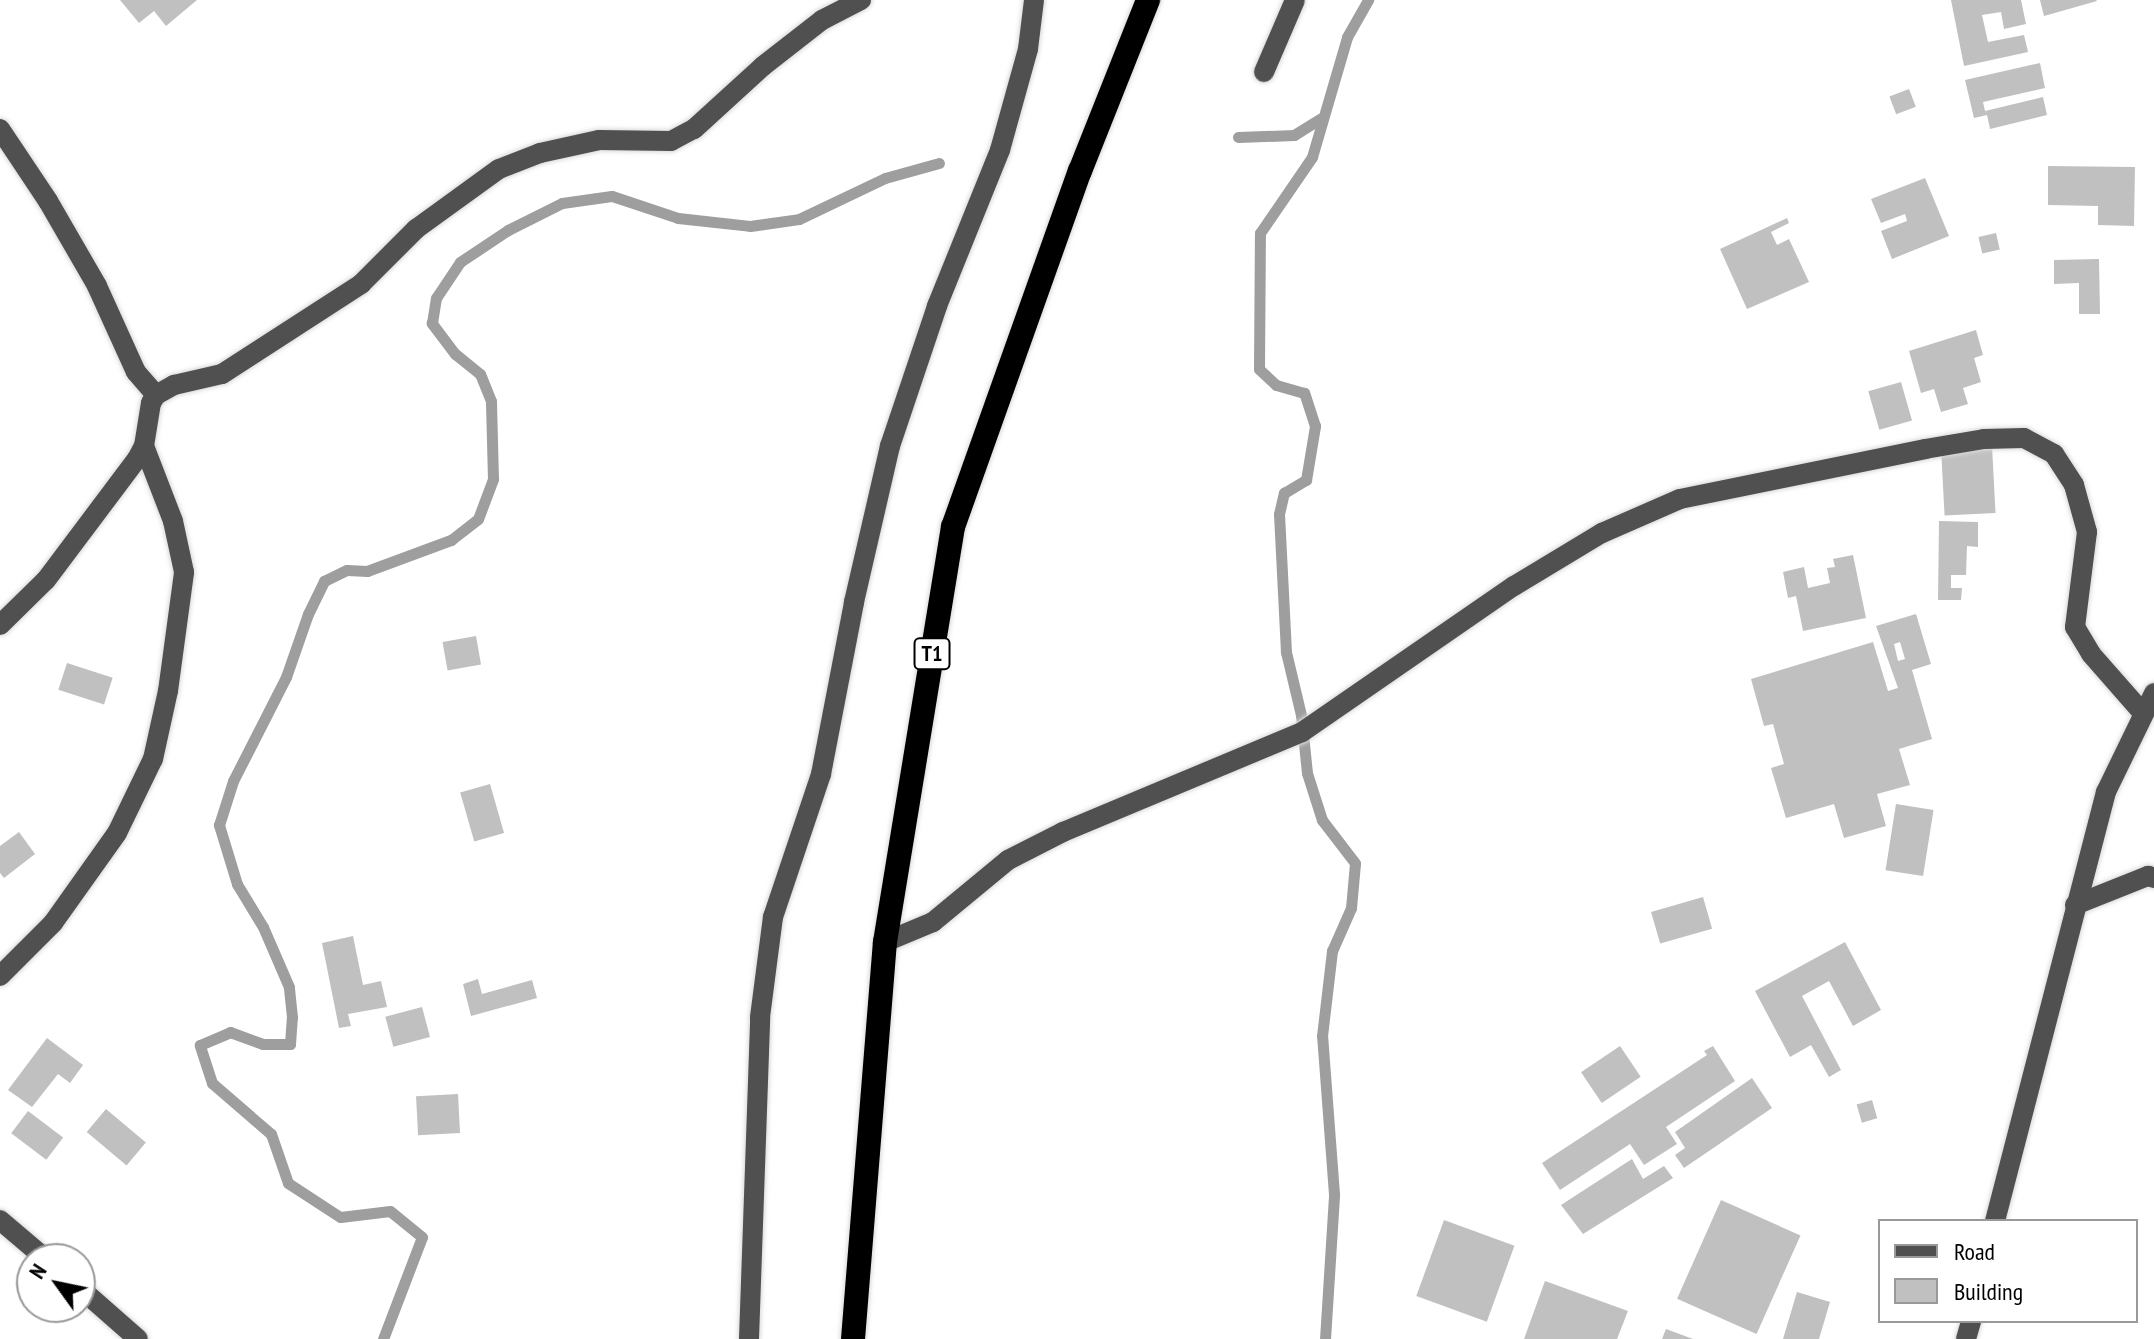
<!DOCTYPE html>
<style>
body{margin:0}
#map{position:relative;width:2154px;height:1339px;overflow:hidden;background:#fff;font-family:"PT Sans Narrow",sans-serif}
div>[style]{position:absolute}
.stream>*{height:11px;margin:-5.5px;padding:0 5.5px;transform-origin:5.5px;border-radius:5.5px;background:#9e9e9e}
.building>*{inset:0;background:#c0c0c0;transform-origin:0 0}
.roads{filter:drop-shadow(0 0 2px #dbdbdb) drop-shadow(0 0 2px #dbdbdb)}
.minor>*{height:20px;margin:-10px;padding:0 10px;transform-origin:10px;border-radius:10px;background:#505050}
.highway>*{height:24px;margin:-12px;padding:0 12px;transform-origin:12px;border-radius:12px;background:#000}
span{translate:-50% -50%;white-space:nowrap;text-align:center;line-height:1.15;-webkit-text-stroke:7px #fff;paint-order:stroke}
.shield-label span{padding:2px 6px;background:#fff;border:2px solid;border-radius:6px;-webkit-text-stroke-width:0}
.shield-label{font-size:22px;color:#000;font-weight:700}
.legend{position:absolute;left:1878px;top:1219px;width:260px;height:104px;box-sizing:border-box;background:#fff;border:2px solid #999;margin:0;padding:10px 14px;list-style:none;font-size:24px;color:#000}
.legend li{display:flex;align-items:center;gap:16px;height:40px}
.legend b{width:40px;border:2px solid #999}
.north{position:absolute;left:16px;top:1243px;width:80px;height:80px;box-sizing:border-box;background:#fff;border:2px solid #999;border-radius:50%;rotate:303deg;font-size:22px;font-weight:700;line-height:32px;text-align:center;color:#000}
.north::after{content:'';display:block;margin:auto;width:28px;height:36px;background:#000;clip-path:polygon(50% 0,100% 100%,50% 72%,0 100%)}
</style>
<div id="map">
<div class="stream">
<i style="left:1238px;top:137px;width:56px;rotate:-2deg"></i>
<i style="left:1294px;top:135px;width:31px;rotate:-32deg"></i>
<i style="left:383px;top:1339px;width:109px;rotate:-69.1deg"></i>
<i style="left:422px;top:1237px;width:41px;rotate:-140.9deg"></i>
<i style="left:390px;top:1211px;width:50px;rotate:173.2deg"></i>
<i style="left:340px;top:1217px;width:62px;rotate:-146.8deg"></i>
<i style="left:288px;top:1183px;width:52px;rotate:-109.1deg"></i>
<i style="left:271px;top:1134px;width:78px;rotate:-139.2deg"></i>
<i style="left:212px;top:1083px;width:40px;rotate:-108deg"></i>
<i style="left:200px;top:1045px;width:33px;rotate:-23deg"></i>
<i style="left:230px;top:1032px;width:35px;rotate:20deg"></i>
<i style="left:263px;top:1044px;width:27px"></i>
<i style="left:290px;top:1044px;width:27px;rotate:-86deg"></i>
<i style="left:292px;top:1017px;width:30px;rotate:-96deg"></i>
<i style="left:289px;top:987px;width:65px;rotate:-113.4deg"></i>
<i style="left:263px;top:927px;width:50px;rotate:-121.2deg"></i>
<i style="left:237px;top:884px;width:62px;rotate:-107deg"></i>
<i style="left:219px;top:825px;width:46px;rotate:-72.3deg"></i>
<i style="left:233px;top:781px;width:117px;rotate:-63deg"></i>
<i style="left:286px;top:677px;width:67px;rotate:-70.8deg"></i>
<i style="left:308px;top:614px;width:37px;rotate:-64deg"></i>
<i style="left:324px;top:581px;width:25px;rotate:-26deg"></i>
<i style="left:347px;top:570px;width:20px;rotate:3deg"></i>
<i style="left:367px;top:571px;width:90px;rotate:-20.3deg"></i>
<i style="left:451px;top:540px;width:34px;rotate:-38deg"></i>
<i style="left:478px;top:519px;width:43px;rotate:-69.4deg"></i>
<i style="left:493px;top:479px;width:78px;rotate:-91.5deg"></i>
<i style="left:491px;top:401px;width:29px;rotate:-112deg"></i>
<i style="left:480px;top:374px;width:32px;rotate:-141deg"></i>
<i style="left:455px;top:354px;width:39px;rotate:-127deg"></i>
<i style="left:432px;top:323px;width:25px;rotate:-81deg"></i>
<i style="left:436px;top:298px;width:43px;rotate:-56.3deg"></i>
<i style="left:460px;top:262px;width:58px;rotate:-33.7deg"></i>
<i style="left:508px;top:230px;width:60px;rotate:-26.6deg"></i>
<i style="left:562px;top:203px;width:50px;rotate:-8deg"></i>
<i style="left:612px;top:196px;width:70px;rotate:18.4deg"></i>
<i style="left:678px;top:218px;width:72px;rotate:6.3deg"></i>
<i style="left:750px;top:226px;width:49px;rotate:-8.1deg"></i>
<i style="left:799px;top:219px;width:95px;rotate:-25.5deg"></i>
<i style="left:885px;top:178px;width:56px;rotate:-15.5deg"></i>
<i style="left:1325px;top:1339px;width:145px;rotate:-86.4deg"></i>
<i style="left:1334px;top:1194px;width:158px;rotate:-94.3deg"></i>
<i style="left:1322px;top:1036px;width:86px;rotate:-83.3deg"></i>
<i style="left:1332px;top:951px;width:47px;rotate:-66.2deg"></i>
<i style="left:1351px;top:908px;width:45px;rotate:-84.9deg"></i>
<i style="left:1355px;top:863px;width:54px;rotate:-127.5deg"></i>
<i style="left:1322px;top:820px;width:49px;rotate:-107.7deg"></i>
<i style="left:1307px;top:773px;width:58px;rotate:-95.9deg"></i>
<i style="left:1301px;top:715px;width:65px;rotate:-103.4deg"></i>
<i style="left:1286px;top:652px;width:138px;rotate:-92.9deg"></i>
<i style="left:1279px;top:514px;width:22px;rotate:-77deg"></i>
<i style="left:1284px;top:493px;width:26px;rotate:-31deg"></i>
<i style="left:1306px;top:480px;width:55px;rotate:-80.5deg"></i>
<i style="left:1315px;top:426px;width:35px;rotate:-108deg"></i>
<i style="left:1304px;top:393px;width:29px;rotate:-164deg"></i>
<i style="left:1276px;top:385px;width:23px;rotate:-137deg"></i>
<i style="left:1259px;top:369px;width:136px;rotate:-89.6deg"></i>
<i style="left:1260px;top:233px;width:92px;rotate:-55.6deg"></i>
<i style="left:1312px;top:157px;width:125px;rotate:-73.7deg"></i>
<i style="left:1347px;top:37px;width:43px;rotate:-60.4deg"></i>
</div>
<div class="building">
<i style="clip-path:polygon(120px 0,197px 0,166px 26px,154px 11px,139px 23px)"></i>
<i style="clip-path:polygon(1951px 0,2021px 0,2026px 24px,2004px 29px,2001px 12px,1982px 15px,1988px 42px,2024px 35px,2028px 52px,1964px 66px)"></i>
<i style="clip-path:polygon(2040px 0,2096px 0,2097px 1px,2044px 16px)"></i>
<i style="clip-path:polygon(2040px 63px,2045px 88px,1983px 102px,1985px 111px,2043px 97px,2047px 115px,1990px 129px,1987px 115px,1974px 118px,1965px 80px)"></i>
<i style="left:1909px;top:89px;width:19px;height:21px;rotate:69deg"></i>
<i style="clip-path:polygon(2048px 166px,2135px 167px,2134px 226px,2098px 225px,2098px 206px,2048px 205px)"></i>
<i style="clip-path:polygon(1925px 178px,1949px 236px,1892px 259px,1881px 231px,1907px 221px,1905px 214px,1881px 223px,1871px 199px)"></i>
<i style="clip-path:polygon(1787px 218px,1789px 223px,1771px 232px,1777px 245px,1789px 239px,1809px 282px,1747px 309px,1720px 249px)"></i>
<i style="left:1996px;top:233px;width:17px;height:18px;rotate:77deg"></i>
<i style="clip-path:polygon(2099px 259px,2100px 314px,2079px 314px,2079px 283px,2054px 284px,2054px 260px)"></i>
<i style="clip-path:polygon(1976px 330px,1983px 355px,1974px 358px,1981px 382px,1963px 388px,1968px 404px,1941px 412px,1934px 389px,1921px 393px,1909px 351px)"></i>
<i style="left:1901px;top:382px;width:40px;height:34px;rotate:74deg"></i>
<i style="left:1992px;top:446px;width:67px;height:51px;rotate:87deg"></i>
<i style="clip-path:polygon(1939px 521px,1978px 522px,1978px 547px,1967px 546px,1966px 575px,1951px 575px,1951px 588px,1962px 588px,1961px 600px,1938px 600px)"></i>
<i style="clip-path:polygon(1853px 555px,1866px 618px,1803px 631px,1796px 596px,1788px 598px,1783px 572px,1804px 567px,1808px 588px,1830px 583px,1827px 568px,1835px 567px,1833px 559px)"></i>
<i style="clip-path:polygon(evenodd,1916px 614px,1931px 664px,1912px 670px,1932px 739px,1899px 749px,1910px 785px,1877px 794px,1886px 826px,1844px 838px,1834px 804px,1786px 818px,1771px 768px,1784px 764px,1773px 724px,1764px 726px,1751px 679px,1873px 642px,1888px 691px,1898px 688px,1876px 626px,1916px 614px,1900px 642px,1905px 659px,1898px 661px,1894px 644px,1900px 642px)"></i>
<i style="left:476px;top:636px;width:29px;height:34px;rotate:80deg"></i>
<i style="left:67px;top:663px;width:48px;height:28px;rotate:18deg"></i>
<i style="left:490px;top:784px;width:51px;height:31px;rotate:74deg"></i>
<i style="left:1896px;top:804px;width:38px;height:67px;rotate:9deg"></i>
<i style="clip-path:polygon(19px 832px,35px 854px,4px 878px,0 873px,0 846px)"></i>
<i style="left:1703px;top:897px;width:33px;height:54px;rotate:74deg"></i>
<i style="clip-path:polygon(353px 936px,363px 985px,381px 981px,387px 1007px,348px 1014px,351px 1026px,339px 1028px,322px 943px)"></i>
<i style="clip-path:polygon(1845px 942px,1881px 1010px,1853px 1026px,1829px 981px,1802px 996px,1841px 1070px,1829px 1077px,1811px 1045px,1790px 1057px,1755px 991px)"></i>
<i style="clip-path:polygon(478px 979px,482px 994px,532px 980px,537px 998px,471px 1016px,463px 984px)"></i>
<i style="left:422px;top:1007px;width:31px;height:38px;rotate:75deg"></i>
<i style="clip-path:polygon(47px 1038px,83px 1065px,70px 1083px,58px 1074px,32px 1107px,8px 1090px)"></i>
<i style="left:1620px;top:1046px;width:37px;height:47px;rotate:56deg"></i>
<i style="clip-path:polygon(1713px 1046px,1735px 1081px,1666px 1127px,1677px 1144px,1644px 1165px,1630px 1144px,1560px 1190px,1542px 1163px,1707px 1055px,1704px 1051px)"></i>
<i style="clip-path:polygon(1752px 1078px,1772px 1108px,1684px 1168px,1675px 1155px,1685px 1148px,1675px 1132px)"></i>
<i style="left:458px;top:1094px;width:39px;height:42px;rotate:87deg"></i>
<i style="left:1872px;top:1100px;width:19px;height:16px;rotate:74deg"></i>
<i style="left:106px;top:1109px;width:52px;height:30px;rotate:40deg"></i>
<i style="left:28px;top:1111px;width:44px;height:28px;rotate:37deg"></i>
<i style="clip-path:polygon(1632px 1159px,1643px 1179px,1664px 1166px,1673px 1178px,1583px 1234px,1561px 1205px)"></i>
<i style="left:1721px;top:1200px;width:87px;height:108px;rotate:24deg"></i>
<i style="left:1444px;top:1220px;width:75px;height:81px;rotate:20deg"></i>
<i style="clip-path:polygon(1545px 1281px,1628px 1311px,1617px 1339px,1524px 1339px)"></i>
<i style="clip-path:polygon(1797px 1292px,1830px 1302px,1819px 1339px,1783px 1339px)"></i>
<i style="clip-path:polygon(1666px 1329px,1693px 1339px,1662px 1339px)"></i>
</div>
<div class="roads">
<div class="minor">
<i style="left:1264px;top:72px;width:78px;rotate:-66.7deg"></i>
<i style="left:0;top:129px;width:87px;rotate:56.3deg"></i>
<i style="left:48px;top:201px;width:98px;rotate:60deg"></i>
<i style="left:97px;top:286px;width:94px;rotate:65.6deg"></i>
<i style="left:136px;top:372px;width:30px;rotate:49deg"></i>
<i style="left:0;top:625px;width:64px;rotate:-44.4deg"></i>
<i style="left:46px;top:580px;width:151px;rotate:-53.1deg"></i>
<i style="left:137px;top:459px;width:15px;rotate:-62deg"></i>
<i style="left:144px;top:446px;width:44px;rotate:-80.8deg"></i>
<i style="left:151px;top:403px;width:9px;rotate:-58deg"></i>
<i style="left:156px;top:395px;width:21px;rotate:-29deg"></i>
<i style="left:174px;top:385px;width:49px;rotate:-12.9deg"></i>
<i style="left:222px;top:374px;width:166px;rotate:-32.9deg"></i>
<i style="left:361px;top:284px;width:78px;rotate:-45deg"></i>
<i style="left:416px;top:229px;width:102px;rotate:-35.9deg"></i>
<i style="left:499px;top:169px;width:44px;rotate:-21.3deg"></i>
<i style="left:540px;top:153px;width:60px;rotate:-12.4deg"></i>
<i style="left:599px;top:140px;width:72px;rotate:0.8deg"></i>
<i style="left:671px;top:141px;width:26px;rotate:-28deg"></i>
<i style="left:694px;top:129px;width:93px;rotate:-42.4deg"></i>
<i style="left:763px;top:66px;width:75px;rotate:-37.9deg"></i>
<i style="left:822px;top:20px;width:44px;rotate:-27.1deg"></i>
<i style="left:2075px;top:905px;width:79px;rotate:-21.7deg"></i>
<i style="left:2148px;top:876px;width:6px;rotate:18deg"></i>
<i style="left:885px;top:942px;width:52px;rotate:-22.6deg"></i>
<i style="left:933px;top:922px;width:97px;rotate:-39.6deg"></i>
<i style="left:1008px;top:860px;width:62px;rotate:-27deg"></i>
<i style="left:1063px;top:832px;width:259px;rotate:-22.7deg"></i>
<i style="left:1302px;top:732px;width:257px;rotate:-34.6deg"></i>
<i style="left:1514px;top:586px;width:103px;rotate:-31.1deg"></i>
<i style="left:1602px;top:533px;width:85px;rotate:-23.6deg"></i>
<i style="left:1680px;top:499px;width:250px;rotate:-11.5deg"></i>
<i style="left:1925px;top:449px;width:60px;rotate:-9.6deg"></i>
<i style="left:1984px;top:439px;width:40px;rotate:-1.4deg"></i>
<i style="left:2024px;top:438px;width:34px;rotate:28deg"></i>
<i style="left:2054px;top:454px;width:37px;rotate:57deg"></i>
<i style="left:2074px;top:485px;width:49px;rotate:74.5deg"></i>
<i style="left:2087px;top:532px;width:96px;rotate:97.2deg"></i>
<i style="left:2075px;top:627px;width:31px;rotate:59deg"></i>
<i style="left:2091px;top:654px;width:77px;rotate:48.7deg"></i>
<i style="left:0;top:976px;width:75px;rotate:-45deg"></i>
<i style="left:53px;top:923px;width:110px;rotate:-54.6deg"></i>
<i style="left:117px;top:833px;width:82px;rotate:-64.1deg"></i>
<i style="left:153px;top:759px;width:70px;rotate:-77.6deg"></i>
<i style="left:168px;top:691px;width:120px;rotate:-82.3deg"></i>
<i style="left:184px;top:572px;width:52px;rotate:-102.2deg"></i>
<i style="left:173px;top:521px;width:80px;rotate:-111.1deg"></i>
<i style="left:0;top:1220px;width:60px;rotate:40.3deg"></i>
<i style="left:1995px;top:1221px;width:443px;rotate:-75.5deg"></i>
<i style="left:2106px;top:792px;width:110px;rotate:-64.1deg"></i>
<i style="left:80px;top:1288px;width:77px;rotate:41.3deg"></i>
<i style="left:749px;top:1339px;width:322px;rotate:-88deg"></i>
<i style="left:760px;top:1017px;width:101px;rotate:-82.6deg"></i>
<i style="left:773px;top:917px;width:151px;rotate:-71.4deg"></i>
<i style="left:821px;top:774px;width:175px;rotate:-79.1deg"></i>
<i style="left:854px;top:602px;width:160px;rotate:-77deg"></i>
<i style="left:890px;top:446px;width:148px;rotate:-71.4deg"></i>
<i style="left:937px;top:306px;width:168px;rotate:-68deg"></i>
<i style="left:1000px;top:150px;width:105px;rotate:-74.5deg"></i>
<i style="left:1028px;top:49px;width:49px;rotate:-83deg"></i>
<i style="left:1966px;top:1339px;width:19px;rotate:-74deg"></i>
</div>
<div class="highway">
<i style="left:853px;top:1339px;width:398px;rotate:-85.4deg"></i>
<i style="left:885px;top:942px;width:421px;rotate:-80.7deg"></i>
<i style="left:953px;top:527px;width:378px;rotate:-70.4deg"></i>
<i style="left:1080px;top:171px;width:184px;rotate:-68.3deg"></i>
</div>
</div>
<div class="shield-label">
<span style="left:932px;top:654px">T1</span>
</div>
<ul class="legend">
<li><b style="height:10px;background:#505050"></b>Road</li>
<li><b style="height:22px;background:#c0c0c0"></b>Building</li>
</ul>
<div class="north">N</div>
</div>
